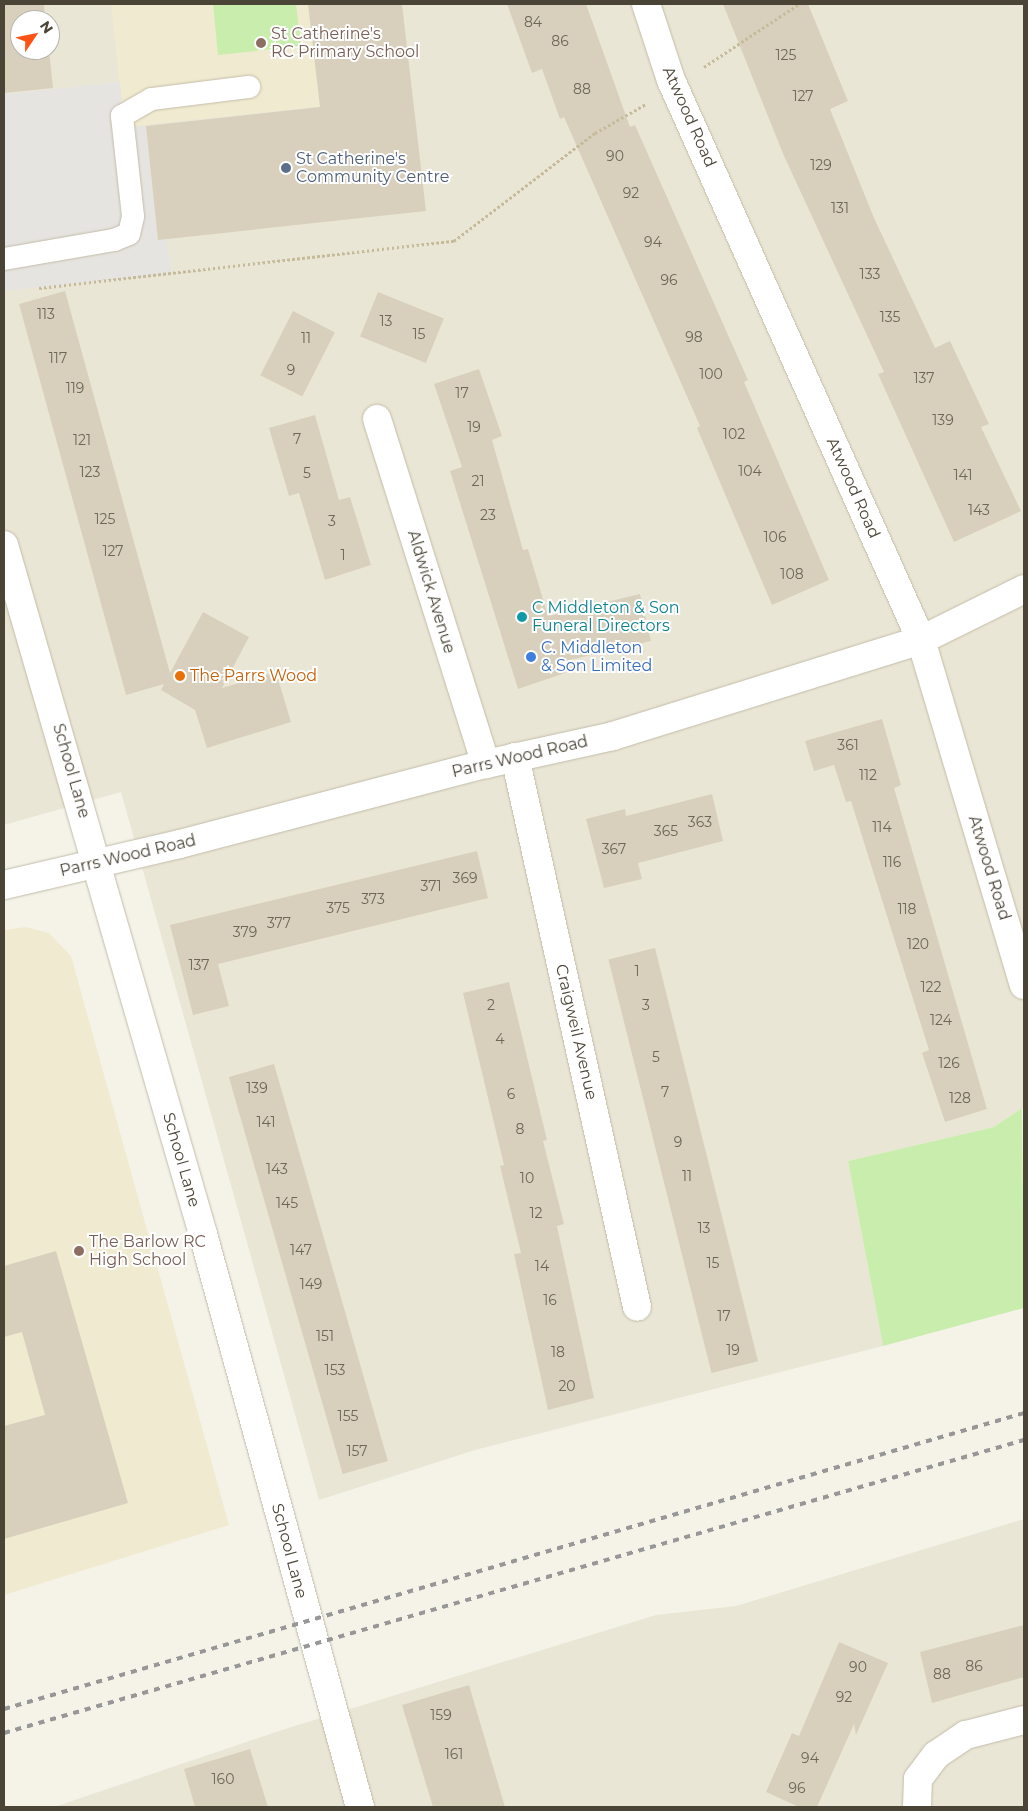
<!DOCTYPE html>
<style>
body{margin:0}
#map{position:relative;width:1028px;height:1811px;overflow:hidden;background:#f5f3e8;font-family:Montserrat,sans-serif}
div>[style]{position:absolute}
.residential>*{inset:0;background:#eae6d5}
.education>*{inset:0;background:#f0ead0}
.green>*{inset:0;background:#c9edad}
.parking>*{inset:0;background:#e6e4e0}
.building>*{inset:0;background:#d8d0bc;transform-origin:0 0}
.path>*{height:3px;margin-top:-1.5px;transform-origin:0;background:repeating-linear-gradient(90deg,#c5ba99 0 2.5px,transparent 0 5px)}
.roads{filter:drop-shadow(0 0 1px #c2bca9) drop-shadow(0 0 1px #c2bca9)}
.service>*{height:22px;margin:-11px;padding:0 11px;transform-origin:11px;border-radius:11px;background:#fff}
.minor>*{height:28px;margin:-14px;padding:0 14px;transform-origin:14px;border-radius:14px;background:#fff}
.tertiary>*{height:28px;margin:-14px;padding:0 14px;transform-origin:14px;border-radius:14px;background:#fff}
.rail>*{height:4px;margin-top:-2px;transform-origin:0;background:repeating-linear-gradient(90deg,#979797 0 6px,transparent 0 12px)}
.dots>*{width:14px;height:14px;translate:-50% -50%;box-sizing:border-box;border:2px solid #fff;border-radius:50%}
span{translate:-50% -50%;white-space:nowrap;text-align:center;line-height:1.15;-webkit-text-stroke:4px #fff;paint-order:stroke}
.number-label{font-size:14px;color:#6d6758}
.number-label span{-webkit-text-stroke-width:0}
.education-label{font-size:16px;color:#785e54}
.left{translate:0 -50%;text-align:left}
.street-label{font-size:16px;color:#494436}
.service-label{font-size:16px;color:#4e5e75}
.culture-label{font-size:16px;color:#0d838f}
.shop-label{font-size:16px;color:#366cbe}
.food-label{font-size:16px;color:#c56008}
.frame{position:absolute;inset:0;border:5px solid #494436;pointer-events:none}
.north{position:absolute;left:10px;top:10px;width:50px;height:50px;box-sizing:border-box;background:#fff;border:1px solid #b6b4af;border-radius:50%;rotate:56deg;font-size:14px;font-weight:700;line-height:20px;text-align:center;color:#494436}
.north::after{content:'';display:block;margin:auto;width:18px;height:22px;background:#ff5215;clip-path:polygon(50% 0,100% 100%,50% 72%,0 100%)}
</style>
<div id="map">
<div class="residential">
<i style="clip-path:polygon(evenodd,4px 4px,1024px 4px,1024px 1111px,1022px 1108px,994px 1127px,848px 1161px,883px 1346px,475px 1450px,319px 1500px,121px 792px,4px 825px,4px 4px,20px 20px,50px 20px,50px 50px,20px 50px,20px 20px)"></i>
<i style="clip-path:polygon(1024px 1519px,1024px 1807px,54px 1807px,285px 1729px,656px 1615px,736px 1606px)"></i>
</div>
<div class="education">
<i style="clip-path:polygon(111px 4px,402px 4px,412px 97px,124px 127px)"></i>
<i style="clip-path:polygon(26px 927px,49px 933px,71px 956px,229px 1525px,4px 1595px,4px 930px)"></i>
</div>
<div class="green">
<i style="clip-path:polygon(213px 4px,296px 4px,301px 46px,218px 55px)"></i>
<i style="clip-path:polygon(1022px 1108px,1024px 1308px,883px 1346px,848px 1161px,994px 1127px)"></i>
</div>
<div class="parking">
<i style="clip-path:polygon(120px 82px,124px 127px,146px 126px,172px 274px,4px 291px,4px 94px)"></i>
</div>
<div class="building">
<i style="clip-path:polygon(4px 4px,44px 4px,45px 20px,20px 20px,20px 50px,49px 50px,53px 88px,4px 93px)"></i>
<i style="clip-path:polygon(308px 4px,402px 4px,426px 211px,158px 240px,146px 126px,320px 107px)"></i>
<i style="clip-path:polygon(507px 4px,586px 4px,630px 127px,635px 125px,748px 380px,744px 382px,829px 580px,772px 605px,697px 428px,700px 426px,564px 117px,560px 119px,542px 69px,532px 73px)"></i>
<i style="clip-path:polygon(723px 4px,808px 4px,848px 101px,830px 109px,874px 218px,935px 348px,950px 341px,989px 424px,981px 427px,1021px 511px,954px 542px,878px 374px,884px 372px,784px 156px)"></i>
<i style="clip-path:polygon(65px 291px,170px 673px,203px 612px,249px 637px,222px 688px,276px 672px,291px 722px,207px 748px,195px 710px,161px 690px,164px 684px,126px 695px,19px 304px)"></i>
<i style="left:378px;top:292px;width:71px;height:48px;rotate:22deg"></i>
<i style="left:293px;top:311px;width:47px;height:72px;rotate:27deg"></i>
<i style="clip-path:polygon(479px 369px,502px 436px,492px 440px,523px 550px,528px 549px,548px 616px,640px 594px,651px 641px,561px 662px,565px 673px,518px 689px,450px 471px,462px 467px,434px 384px)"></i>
<i style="clip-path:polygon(315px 415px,339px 500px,350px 497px,371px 565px,325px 580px,299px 493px,289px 496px,269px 428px)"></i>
<i style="clip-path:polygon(882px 719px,901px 785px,894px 788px,987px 1109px,945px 1122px,922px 1053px,929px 1050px,851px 801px,846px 802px,834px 765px,814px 771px,805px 741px)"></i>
<i style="clip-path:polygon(712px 794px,723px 841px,638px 863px,642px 879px,604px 888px,586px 819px,625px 809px,626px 816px)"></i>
<i style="clip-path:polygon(477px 851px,488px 898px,218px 964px,229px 1006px,193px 1015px,170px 925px)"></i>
<i style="left:655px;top:948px;width:426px;height:48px;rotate:76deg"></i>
<i style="clip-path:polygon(509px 982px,547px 1140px,543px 1141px,564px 1224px,557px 1226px,594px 1398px,548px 1410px,514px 1254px,521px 1253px,500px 1166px,504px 1165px,463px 993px)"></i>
<i style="left:274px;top:1064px;width:413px;height:47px;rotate:74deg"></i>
<i style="clip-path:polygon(56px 1251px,128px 1503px,4px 1539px,4px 1426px,45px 1415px,22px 1332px,4px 1337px,4px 1266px)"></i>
<i style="clip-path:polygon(1024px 1625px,1024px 1677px,932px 1703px,920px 1652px)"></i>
<i style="clip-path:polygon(839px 1642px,888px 1663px,856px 1735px,854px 1724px,817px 1807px,799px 1807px,766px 1792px,792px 1733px,799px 1736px)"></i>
<i style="clip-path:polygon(469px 1685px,497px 1780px,505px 1807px,433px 1807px,402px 1705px)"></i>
<i style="clip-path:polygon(250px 1749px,268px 1807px,195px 1807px,184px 1769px)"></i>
</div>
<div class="path">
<i style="left:704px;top:67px;width:114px;rotate:-33.6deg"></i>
<i style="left:39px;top:288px;width:418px;rotate:-6.5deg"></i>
<i style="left:454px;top:241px;width:178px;rotate:-37.5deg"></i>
<i style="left:595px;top:133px;width:59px;rotate:-29.6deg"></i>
</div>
<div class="roads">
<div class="service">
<i style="left:4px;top:259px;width:112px;rotate:-9.8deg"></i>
<i style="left:114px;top:240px;width:16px;rotate:-22deg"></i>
<i style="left:129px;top:234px;width:18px;rotate:-77deg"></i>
<i style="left:133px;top:216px;width:101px;rotate:-96.3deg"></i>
<i style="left:122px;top:116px;width:34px;rotate:-30deg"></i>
<i style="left:152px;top:99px;width:98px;rotate:-7.1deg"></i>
</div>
<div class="minor">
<i style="left:646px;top:4px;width:80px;rotate:71.8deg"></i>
<i style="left:671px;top:80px;width:613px;rotate:65.94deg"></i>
<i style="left:921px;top:640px;width:360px;rotate:73.4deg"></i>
<i style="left:377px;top:419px;width:362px;rotate:72.5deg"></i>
<i style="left:515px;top:757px;width:563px;rotate:77.49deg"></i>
<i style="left:917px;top:1807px;width:28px;rotate:-88deg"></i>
<i style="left:918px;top:1779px;width:30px;rotate:-53deg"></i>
<i style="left:936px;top:1755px;width:36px;rotate:-34deg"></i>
<i style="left:966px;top:1735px;width:60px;rotate:-14.5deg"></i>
</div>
<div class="tertiary">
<i style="left:4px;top:545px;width:717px;rotate:73.89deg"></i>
<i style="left:203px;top:1234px;width:594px;rotate:74.68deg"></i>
<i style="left:4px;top:885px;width:181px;rotate:-13.1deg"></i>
<i style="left:180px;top:844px;width:316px;rotate:-14.7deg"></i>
<i style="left:486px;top:764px;width:130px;rotate:-12.4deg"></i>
<i style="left:613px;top:736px;width:323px;rotate:-17.3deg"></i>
<i style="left:921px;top:640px;width:115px;rotate:-26.3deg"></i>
</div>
</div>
<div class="rail">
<i style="left:4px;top:1709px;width:1062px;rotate:-16.18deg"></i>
<i style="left:4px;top:1733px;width:1061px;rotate:-16.03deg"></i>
</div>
<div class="dots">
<i style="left:261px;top:43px;background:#8d6e63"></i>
<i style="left:286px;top:168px;background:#5c6f8a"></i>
<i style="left:522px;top:617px;background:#0f9aa8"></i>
<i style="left:531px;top:657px;background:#3f7fe0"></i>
<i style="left:180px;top:676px;background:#e8710a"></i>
<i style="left:79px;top:1251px;background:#8d6e63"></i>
</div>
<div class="number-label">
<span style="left:533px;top:22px">84</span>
<span style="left:560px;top:41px">86</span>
<span style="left:786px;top:55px">125</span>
<span style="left:582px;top:89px">88</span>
<span style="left:803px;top:96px">127</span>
<span style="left:615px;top:156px">90</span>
<span style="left:821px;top:165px">129</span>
<span style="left:631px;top:193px">92</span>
<span style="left:840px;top:208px">131</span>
<span style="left:653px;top:242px">94</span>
<span style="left:870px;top:274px">133</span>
<span style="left:669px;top:280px">96</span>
<span style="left:46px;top:314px">113</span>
<span style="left:890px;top:317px">135</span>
<span style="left:386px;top:321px">13</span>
<span style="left:419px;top:334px">15</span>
<span style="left:694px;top:337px">98</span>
<span style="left:306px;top:338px">11</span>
<span style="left:58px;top:358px">117</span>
<span style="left:291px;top:370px">9</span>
<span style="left:711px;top:374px">100</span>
<span style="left:924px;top:378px">137</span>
<span style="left:75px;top:388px">119</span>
<span style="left:462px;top:393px">17</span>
<span style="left:943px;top:420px">139</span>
<span style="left:474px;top:427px">19</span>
<span style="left:734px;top:434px">102</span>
<span style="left:297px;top:439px">7</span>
<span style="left:82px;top:440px">121</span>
<span style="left:750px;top:471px">104</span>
<span style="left:90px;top:472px">123</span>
<span style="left:307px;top:473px">5</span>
<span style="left:963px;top:475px">141</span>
<span style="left:478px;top:481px">21</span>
<span style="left:979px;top:510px">143</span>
<span style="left:488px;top:515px">23</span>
<span style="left:105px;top:519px">125</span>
<span style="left:332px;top:521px">3</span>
<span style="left:775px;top:537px">106</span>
<span style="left:113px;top:551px">127</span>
<span style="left:343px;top:555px">1</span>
<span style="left:792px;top:574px">108</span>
<span style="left:848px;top:745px">361</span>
<span style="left:868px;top:775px">112</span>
<span style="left:700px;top:822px">363</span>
<span style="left:882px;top:827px">114</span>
<span style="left:666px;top:831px">365</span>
<span style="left:614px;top:849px">367</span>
<span style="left:892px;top:862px">116</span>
<span style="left:465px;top:878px">369</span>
<span style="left:431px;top:886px">371</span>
<span style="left:373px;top:899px">373</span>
<span style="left:338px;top:908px">375</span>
<span style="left:907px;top:909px">118</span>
<span style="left:279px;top:923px">377</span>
<span style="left:245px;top:932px">379</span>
<span style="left:918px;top:944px">120</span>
<span style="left:199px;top:965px">137</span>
<span style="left:637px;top:971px">1</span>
<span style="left:931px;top:987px">122</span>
<span style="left:491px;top:1005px">2</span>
<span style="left:646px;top:1005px">3</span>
<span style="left:941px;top:1020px">124</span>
<span style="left:500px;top:1039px">4</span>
<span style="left:656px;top:1057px">5</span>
<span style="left:949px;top:1063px">126</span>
<span style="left:257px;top:1088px">139</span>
<span style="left:665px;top:1092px">7</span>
<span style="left:511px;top:1094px">6</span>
<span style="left:960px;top:1098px">128</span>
<span style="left:266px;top:1122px">141</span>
<span style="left:520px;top:1129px">8</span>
<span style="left:678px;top:1142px">9</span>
<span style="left:277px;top:1169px">143</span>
<span style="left:687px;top:1176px">11</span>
<span style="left:527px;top:1178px">10</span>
<span style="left:287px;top:1203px">145</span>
<span style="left:536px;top:1213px">12</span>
<span style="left:704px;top:1228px">13</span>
<span style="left:301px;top:1250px">147</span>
<span style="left:713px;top:1263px">15</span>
<span style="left:542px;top:1266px">14</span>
<span style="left:311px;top:1284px">149</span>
<span style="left:550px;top:1300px">16</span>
<span style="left:724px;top:1316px">17</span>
<span style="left:325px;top:1336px">151</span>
<span style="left:733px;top:1350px">19</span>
<span style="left:558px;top:1352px">18</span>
<span style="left:335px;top:1370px">153</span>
<span style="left:567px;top:1386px">20</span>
<span style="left:348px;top:1416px">155</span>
<span style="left:357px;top:1451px">157</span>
<span style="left:974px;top:1666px">86</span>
<span style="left:858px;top:1667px">90</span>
<span style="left:942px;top:1674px">88</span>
<span style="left:844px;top:1697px">92</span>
<span style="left:441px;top:1715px">159</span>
<span style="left:454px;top:1754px">161</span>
<span style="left:810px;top:1758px">94</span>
<span style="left:223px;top:1779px">160</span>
<span style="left:797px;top:1788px">96</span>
</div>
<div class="education-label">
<span class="left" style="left:271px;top:43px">St Catherine's<br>RC Primary School</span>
<span class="left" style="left:89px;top:1251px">The Barlow RC<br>High School</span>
</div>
<div class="street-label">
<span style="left:689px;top:117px;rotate:66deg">Atwood Road</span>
<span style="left:853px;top:488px;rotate:66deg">Atwood Road</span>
<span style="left:431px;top:592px;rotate:73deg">Aldwick Avenue</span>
<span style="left:520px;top:757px;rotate:-13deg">Parrs Wood Road</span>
<span style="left:71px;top:771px;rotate:74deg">School Lane</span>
<span style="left:128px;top:856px;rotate:-13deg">Parrs Wood Road</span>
<span style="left:989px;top:868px;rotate:73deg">Atwood Road</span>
<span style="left:576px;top:1032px;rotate:77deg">Craigweil Avenue</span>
<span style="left:181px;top:1160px;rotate:74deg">School Lane</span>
<span style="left:289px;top:1551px;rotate:75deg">School Lane</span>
</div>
<div class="service-label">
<span class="left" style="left:296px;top:168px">St Catherine's<br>Community Centre</span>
</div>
<div class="culture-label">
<span class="left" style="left:532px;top:617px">C Middleton &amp; Son<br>Funeral Directors</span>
</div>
<div class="shop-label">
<span class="left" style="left:541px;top:657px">C. Middleton<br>&amp; Son Limited</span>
</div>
<div class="food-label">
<span class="left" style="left:190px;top:676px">The Parrs Wood</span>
</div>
<div class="frame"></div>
<div class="north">N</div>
</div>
